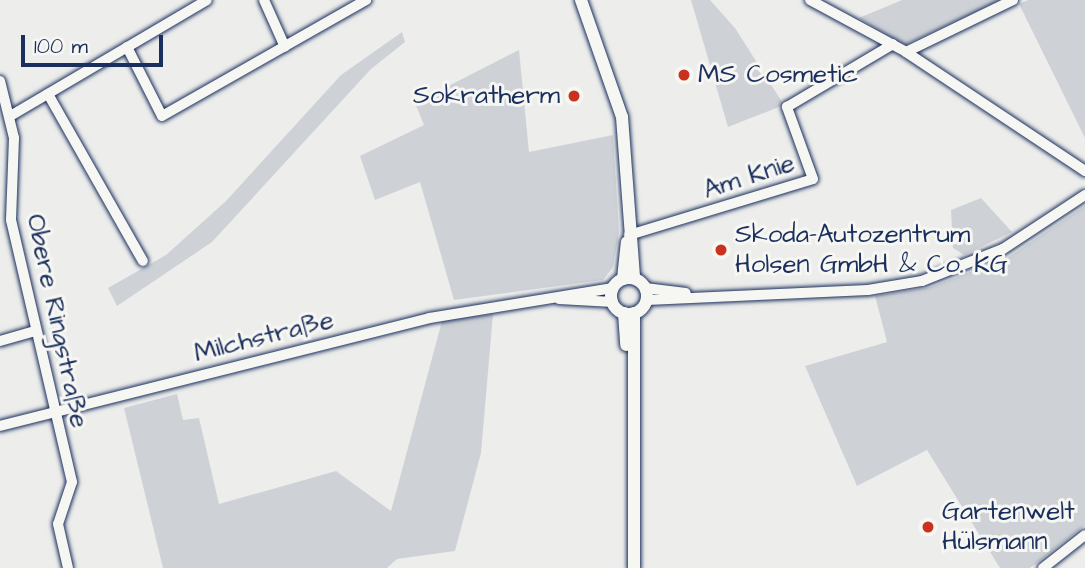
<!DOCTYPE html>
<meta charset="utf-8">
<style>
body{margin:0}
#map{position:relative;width:1085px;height:568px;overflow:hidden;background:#edeeec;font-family:"Architects Daughter",sans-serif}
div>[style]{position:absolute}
.green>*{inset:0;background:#ced2d7}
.roads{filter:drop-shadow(0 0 2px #1b2f5e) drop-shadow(0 0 2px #1b2f5e)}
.minor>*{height:10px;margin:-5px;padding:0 5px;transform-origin:5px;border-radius:5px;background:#f6f6f2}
.major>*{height:12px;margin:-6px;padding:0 6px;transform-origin:6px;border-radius:6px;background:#f6f6f2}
.major>.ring{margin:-6px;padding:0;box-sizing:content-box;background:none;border:12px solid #f6f6f2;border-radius:50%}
.dots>*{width:19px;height:19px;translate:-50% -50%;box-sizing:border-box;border:4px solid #f6f6f2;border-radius:50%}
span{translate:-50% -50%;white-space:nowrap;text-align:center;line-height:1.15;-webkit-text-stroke:6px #f6f6f2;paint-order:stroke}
.poi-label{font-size:26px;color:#1b2f5e}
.left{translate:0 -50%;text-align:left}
.right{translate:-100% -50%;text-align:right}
.street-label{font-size:26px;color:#1b2f5e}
.scale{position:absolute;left:21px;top:35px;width:142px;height:32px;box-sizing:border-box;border:4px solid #1b2f5e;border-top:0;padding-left:9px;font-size:21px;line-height:24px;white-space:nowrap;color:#1b2f5e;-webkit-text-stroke:5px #f6f6f2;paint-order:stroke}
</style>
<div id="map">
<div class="green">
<i style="clip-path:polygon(691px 0,710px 0,735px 28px,784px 105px,728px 127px)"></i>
<i style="clip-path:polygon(902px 0,1001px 0,904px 45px,859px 18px)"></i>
<i style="clip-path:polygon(1028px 0,1085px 0,1085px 138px,1019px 4px)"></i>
<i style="clip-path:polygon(402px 32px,405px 42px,371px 69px,212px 242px,117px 306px,108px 288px,166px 255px,226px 201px,341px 75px)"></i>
<i style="clip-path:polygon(519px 50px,529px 152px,613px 135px,619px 232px,613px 267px,603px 280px,454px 300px,420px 182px,375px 200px,360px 156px,424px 125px,415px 103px)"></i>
<i style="clip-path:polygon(981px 198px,1012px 232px,964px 255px,953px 248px,951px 210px)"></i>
<i style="clip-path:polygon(1085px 206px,1085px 525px,1030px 568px,1000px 568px,927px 450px,857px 486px,805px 366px,887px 342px,875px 296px,931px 287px,1007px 258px)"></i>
<i style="clip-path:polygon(493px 314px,481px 453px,455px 551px,397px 559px,387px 568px,163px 568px,124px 408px,177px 394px,183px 420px,199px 418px,219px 504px,336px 471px,391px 511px,442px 321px)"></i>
</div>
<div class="roads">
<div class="minor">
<i style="left:264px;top:0;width:51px;rotate:65.9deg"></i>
<i style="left:810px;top:0;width:109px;rotate:28.4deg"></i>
<i style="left:906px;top:52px;width:215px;rotate:33.6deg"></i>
<i style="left:127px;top:47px;width:77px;rotate:63.1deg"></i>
<i style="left:162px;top:116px;width:235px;rotate:-29.6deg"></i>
<i style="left:906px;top:52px;width:119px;rotate:-25.9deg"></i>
<i style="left:0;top:81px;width:59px;rotate:76.2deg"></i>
<i style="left:14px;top:138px;width:82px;rotate:92.1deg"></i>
<i style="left:11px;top:220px;width:269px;rotate:76.9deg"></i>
<i style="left:72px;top:482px;width:44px;rotate:108.4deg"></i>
<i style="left:58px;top:524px;width:45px;rotate:77.2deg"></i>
<i style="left:48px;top:94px;width:192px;rotate:60.4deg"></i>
<i style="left:12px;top:115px;width:226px;rotate:-30.5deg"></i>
<i style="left:629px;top:235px;width:192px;rotate:-16.9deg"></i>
<i style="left:813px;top:179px;width:77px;rotate:-109.9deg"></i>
<i style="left:787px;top:107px;width:123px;rotate:-30.7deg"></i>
<i style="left:645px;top:288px;width:41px;rotate:7deg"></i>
<i style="left:559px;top:299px;width:54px;rotate:3.2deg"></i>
<i style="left:647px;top:300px;width:221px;rotate:-2.6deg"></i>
<i style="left:868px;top:290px;width:55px;rotate:-9.5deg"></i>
<i style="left:922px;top:281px;width:87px;rotate:-21.6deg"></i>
<i style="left:1003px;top:249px;width:98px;rotate:-33.4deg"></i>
<i style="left:0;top:341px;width:36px;rotate:-16deg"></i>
<i style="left:0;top:426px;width:443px;rotate:-14.1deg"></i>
<i style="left:430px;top:318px;width:185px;rotate:-9.3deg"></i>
<i style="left:1043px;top:568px;width:53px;rotate:-38.2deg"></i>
</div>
<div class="major">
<i style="left:581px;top:0;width:124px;rotate:70.7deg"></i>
<i style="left:622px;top:117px;width:161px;rotate:85.7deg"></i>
<i class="ring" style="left:611px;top:278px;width:24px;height:24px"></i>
<i style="left:623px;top:279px;width:37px;rotate:-84deg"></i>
<i style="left:624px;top:313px;width:32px;rotate:86deg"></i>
<i style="left:634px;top:313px;width:255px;rotate:90deg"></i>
</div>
</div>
<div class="dots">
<i style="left:684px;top:75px;background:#c8321e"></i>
<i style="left:574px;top:96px;background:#c8321e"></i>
<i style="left:721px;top:250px;background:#c8321e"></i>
<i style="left:928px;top:527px;background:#c8321e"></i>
</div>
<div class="poi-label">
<span class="left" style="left:698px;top:75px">MS Cosmetic</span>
<span class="right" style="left:560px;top:96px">Sokratherm</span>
<span class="left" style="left:735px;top:250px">Skoda-Autozentrum<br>Holsen GmbH &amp; Co. KG</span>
<span class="left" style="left:942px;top:527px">Gartenwelt<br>Hülsmann</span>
</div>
<div class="street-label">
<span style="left:749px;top:177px;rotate:-18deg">Am Knie</span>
<span style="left:57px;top:321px;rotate:78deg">Obere Ringstraße</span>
<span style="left:264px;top:337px;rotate:-14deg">Milchstraße</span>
</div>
<div class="scale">100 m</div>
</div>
